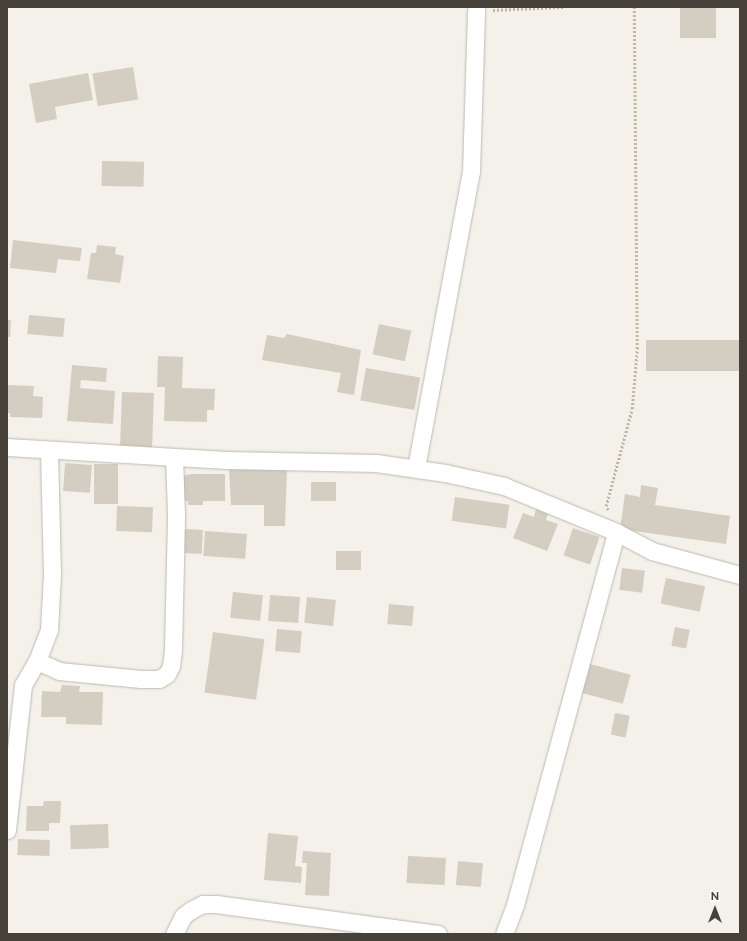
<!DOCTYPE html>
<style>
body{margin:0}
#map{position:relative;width:747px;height:941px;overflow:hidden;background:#f4f1ea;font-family:Raleway,sans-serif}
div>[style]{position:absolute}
.building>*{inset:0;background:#d4cdc1;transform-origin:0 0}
.path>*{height:2.5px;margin-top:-1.25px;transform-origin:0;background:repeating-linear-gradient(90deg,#bfb5a0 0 2px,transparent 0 4px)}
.roads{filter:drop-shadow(0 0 1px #beb9ae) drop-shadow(0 0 1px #beb9ae)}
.minor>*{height:17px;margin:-8.5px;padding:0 8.5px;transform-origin:8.5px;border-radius:8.5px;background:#fff}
span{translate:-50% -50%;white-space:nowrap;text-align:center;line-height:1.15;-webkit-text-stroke:3px #fff;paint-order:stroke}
.frame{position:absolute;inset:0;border:8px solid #474239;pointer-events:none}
.north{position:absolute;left:695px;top:889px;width:40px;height:40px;-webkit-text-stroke:3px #fff;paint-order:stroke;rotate:0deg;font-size:11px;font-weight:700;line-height:16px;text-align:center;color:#474239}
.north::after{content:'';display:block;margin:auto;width:14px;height:18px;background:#474239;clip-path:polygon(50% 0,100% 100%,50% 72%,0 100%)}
</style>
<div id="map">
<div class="building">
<i style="left:680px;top:7px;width:36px;height:31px"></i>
<i style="left:133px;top:67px;width:33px;height:41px;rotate:81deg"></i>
<i style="clip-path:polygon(88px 73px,93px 100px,55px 107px,57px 119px,36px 123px,29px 84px)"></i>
<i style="left:102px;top:161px;width:42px;height:25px;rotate:1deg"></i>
<i style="clip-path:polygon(13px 240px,82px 248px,80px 261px,58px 259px,56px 273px,10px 268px)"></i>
<i style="clip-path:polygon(97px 245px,116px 247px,115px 254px,124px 256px,120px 283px,87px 279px,91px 253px,96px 253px)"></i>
<i style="left:29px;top:315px;width:36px;height:19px;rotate:5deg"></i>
<i style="clip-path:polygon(7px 320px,11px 320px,10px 337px,7px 337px)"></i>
<i style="left:379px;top:324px;width:33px;height:31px;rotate:12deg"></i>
<i style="clip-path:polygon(287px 334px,361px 350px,354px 395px,337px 392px,341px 373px,262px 360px,267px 335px,284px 338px)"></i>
<i style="left:740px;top:340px;width:31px;height:94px;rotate:90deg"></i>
<i style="clip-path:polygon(158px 356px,183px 357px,182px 388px,215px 389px,214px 410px,207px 410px,207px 422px,164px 421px,165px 387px,157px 387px)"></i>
<i style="clip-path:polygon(72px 365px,107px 368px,106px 382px,81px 380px,80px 388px,115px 391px,113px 424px,67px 421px)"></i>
<i style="left:366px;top:368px;width:55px;height:33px;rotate:10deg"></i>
<i style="clip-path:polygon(7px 385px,34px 386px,33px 396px,43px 397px,42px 418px,10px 417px,10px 413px,7px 413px)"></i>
<i style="left:122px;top:392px;width:32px;height:61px;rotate:2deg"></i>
<i style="left:65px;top:463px;width:27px;height:28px;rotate:4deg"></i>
<i style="left:94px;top:464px;width:24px;height:40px"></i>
<i style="clip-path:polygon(229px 469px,287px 469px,285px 526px,264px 526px,264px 505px,231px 505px)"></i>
<i style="clip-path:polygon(192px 474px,225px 474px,225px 501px,203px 501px,203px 505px,188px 505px,188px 501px,182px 501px,182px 476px)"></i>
<i style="left:311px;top:482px;width:25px;height:19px"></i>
<i style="clip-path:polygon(641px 485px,658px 488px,655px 505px,730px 516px,726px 544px,620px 529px,625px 494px,640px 497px)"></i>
<i style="left:455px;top:497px;width:55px;height:24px;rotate:8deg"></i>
<i style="left:117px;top:506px;width:36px;height:25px;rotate:2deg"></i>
<i style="clip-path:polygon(536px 509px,548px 514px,546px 520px,558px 524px,547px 551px,513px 538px,523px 513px,534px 517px)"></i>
<i style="left:573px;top:528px;width:28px;height:29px;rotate:19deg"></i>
<i style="left:184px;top:529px;width:19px;height:24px;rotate:3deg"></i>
<i style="left:205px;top:531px;width:42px;height:25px;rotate:4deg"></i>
<i style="left:336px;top:551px;width:25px;height:19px"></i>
<i style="left:622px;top:568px;width:23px;height:22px;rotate:7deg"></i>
<i style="left:666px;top:578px;width:40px;height:26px;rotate:12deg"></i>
<i style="left:233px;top:592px;width:30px;height:26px;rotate:6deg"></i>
<i style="left:270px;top:595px;width:30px;height:26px;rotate:4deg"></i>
<i style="left:307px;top:597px;width:29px;height:26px;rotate:6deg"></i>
<i style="left:389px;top:604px;width:25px;height:20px;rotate:5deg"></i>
<i style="left:675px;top:627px;width:15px;height:19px;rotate:11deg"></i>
<i style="left:277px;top:629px;width:25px;height:22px;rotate:5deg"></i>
<i style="left:213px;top:632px;width:52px;height:61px;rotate:8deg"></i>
<i style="left:590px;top:664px;width:42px;height:30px;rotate:15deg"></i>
<i style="clip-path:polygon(62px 685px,80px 686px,79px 692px,103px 692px,102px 725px,66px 724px,66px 717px,41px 717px,42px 691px,60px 692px)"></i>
<i style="left:615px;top:713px;width:15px;height:22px;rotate:11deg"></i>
<i style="clip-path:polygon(44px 801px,61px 801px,60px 823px,49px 823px,49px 831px,26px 831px,27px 806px,43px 806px)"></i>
<i style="left:108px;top:824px;width:24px;height:38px;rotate:88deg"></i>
<i style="clip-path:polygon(268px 833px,298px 836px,295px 866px,302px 867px,301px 883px,264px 880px)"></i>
<i style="left:18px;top:839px;width:32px;height:16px;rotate:2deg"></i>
<i style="clip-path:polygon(303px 851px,331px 853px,329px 896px,305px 895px,307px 863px,302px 863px)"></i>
<i style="left:408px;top:856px;width:38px;height:27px;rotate:3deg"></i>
<i style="left:458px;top:861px;width:25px;height:24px;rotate:5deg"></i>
</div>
<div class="path">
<i style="left:493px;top:10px;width:70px;rotate:-2.5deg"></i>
<i style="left:608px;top:510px;width:4px;rotate:-117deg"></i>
<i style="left:606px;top:506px;width:100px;rotate:-75deg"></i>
<i style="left:632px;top:409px;width:60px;rotate:-85.2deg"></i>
<i style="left:637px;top:349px;width:342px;rotate:-90.5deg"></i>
</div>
<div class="roads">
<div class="minor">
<i style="left:7px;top:447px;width:220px;rotate:3.4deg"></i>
<i style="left:227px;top:460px;width:149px;rotate:1.2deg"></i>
<i style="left:376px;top:463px;width:70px;rotate:8.2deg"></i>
<i style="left:445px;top:473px;width:60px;rotate:12.4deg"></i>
<i style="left:504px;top:486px;width:121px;rotate:22.3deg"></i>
<i style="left:616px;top:532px;width:41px;rotate:27.8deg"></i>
<i style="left:652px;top:551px;width:91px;rotate:15.3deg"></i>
<i style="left:416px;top:468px;width:301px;rotate:-79.5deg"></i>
<i style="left:471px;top:172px;width:162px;rotate:-88.2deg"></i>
<i style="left:37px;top:661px;width:24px;rotate:24deg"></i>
<i style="left:59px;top:671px;width:82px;rotate:5.6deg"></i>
<i style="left:141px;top:679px;width:18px"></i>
<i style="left:159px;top:679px;width:9px;rotate:-32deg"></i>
<i style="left:167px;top:674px;width:9px;rotate:-63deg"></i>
<i style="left:171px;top:666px;width:17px;rotate:-83deg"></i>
<i style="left:173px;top:649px;width:135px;rotate:-88.7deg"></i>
<i style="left:176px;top:514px;width:57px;rotate:-92deg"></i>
<i style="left:7px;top:830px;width:146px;rotate:-83.7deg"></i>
<i style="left:23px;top:685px;width:28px;rotate:-60deg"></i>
<i style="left:37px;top:661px;width:33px;rotate:-69deg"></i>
<i style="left:49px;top:630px;width:56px;rotate:-86.9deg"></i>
<i style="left:52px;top:574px;width:124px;rotate:-91.4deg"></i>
<i style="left:174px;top:934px;width:20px;rotate:-63deg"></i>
<i style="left:183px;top:916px;width:10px;rotate:-37deg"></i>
<i style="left:191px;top:910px;width:13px;rotate:-27deg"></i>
<i style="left:203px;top:904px;width:13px"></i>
<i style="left:216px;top:904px;width:224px;rotate:7.7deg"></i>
<i style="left:504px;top:934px;width:31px;rotate:-69deg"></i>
<i style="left:515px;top:905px;width:386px;rotate:-74.8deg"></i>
</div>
</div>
<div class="frame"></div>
<div class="north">N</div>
</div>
